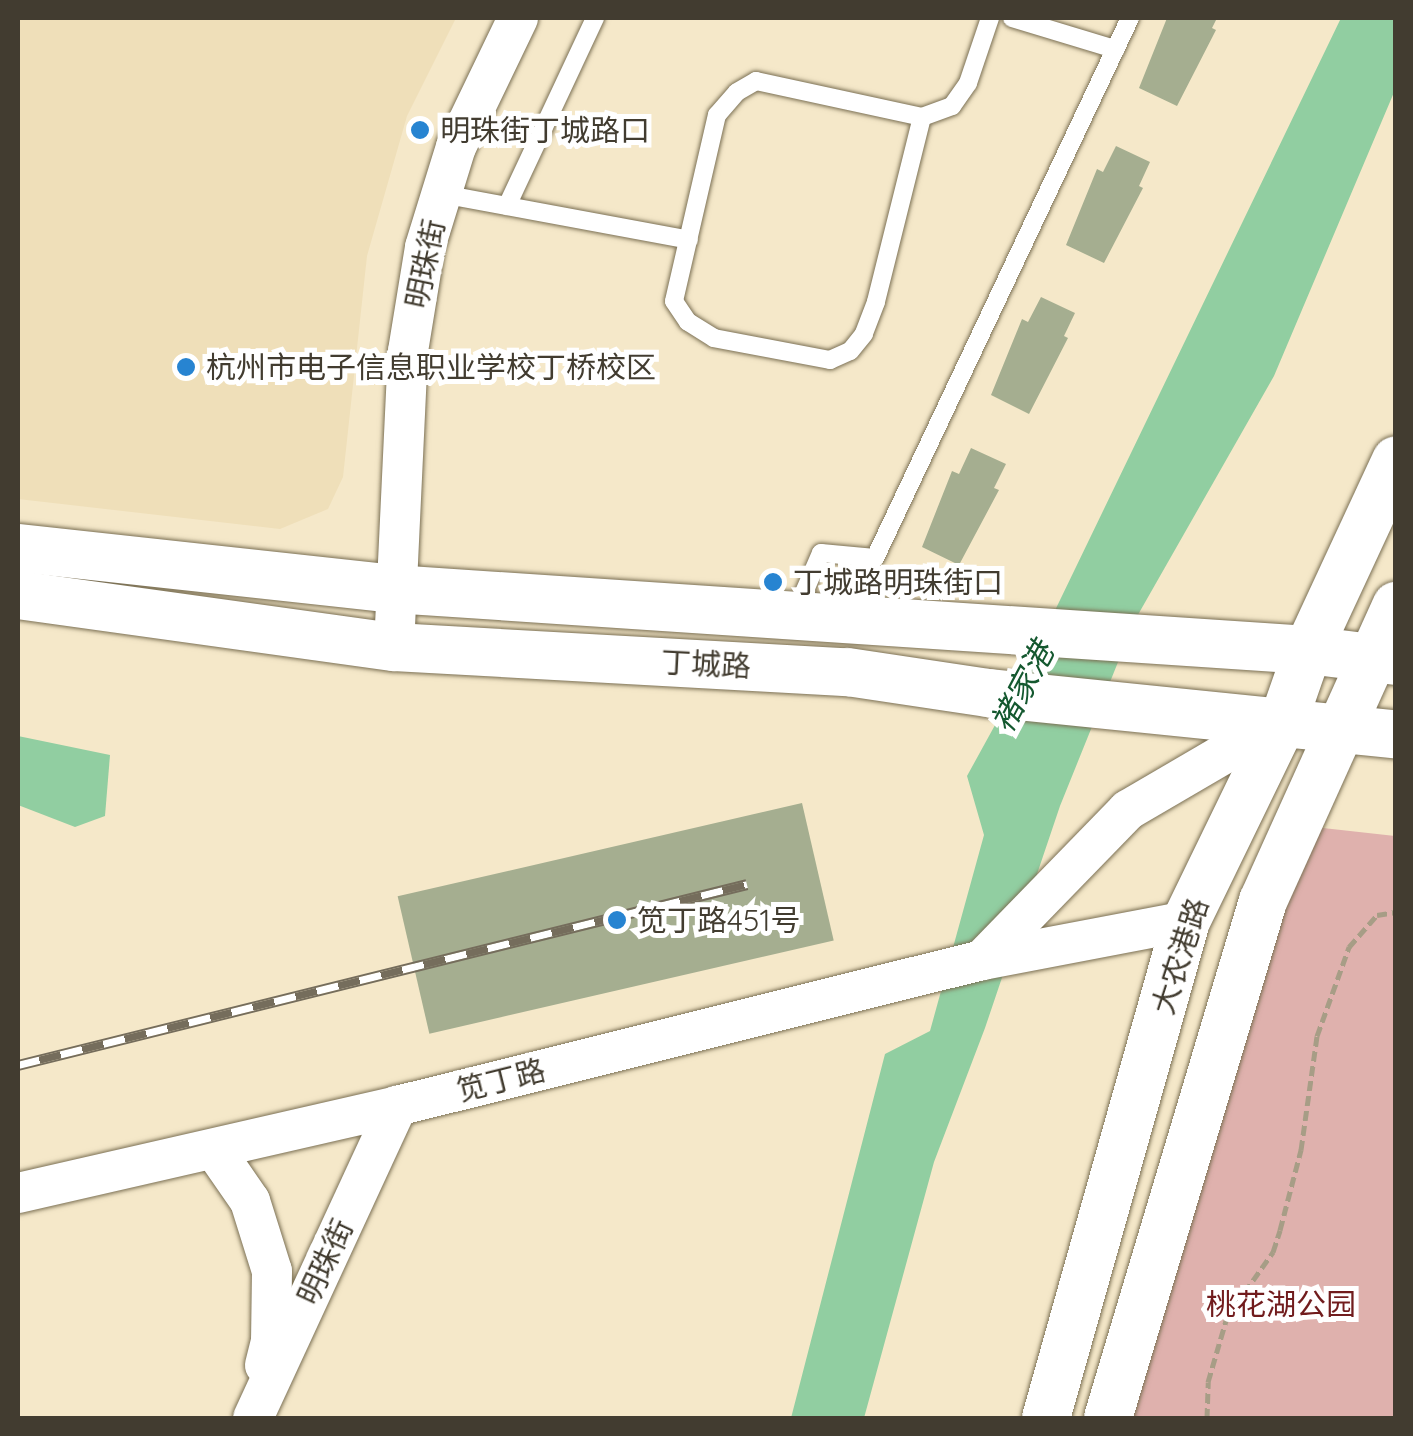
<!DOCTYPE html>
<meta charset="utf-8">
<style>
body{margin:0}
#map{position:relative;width:1413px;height:1436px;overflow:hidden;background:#f5e8c9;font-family:Quicksand,"Noto Sans SC",sans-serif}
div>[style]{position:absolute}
.built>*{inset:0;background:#efdfb9}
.green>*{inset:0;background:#dfb1ad}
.water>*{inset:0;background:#91cea1}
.building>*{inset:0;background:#a5ae90;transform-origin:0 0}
.path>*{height:5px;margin-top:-2.5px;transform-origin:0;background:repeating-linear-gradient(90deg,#a79d86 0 10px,transparent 0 15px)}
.roads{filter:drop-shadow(0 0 2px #7b7054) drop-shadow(0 0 2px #7b7054)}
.service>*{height:18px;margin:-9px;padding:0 9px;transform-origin:9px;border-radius:9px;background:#fff}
.tertiary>*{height:40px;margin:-20px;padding:0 20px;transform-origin:20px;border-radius:20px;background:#fff}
.secondary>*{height:48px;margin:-24px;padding:0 24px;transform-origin:24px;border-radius:24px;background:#fff}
.rail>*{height:11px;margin-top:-5.5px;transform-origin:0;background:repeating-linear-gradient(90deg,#fff 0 22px,#756d5c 0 44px);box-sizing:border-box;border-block:2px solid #756d5c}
.dots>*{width:28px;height:28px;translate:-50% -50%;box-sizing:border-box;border:5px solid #fff;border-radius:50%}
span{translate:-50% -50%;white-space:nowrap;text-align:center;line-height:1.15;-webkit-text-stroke:10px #fff;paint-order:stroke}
.poi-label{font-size:30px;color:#423c30}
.left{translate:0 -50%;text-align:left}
.street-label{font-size:30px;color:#423c30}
.park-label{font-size:30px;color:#711c1d}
.water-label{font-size:32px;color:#14582f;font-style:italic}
.frame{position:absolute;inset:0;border:20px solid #423c30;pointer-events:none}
</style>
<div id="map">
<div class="built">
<i style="clip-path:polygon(18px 18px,456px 18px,407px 116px,367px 256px,343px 477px,328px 509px,280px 529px,18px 499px)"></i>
</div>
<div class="green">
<i style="clip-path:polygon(1296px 825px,1395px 836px,1395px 1418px,1131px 1418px)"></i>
</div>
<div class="water">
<i style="clip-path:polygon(1341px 18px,1395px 18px,1395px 90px,1274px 376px,1135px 620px,1060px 806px,985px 1028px,934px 1162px,864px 1418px,791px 1418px,885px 1054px,930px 1031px,984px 835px,967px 776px,1033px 656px)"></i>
<i style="clip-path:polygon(18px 736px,110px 755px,105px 816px,75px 827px,18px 805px)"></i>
</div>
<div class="building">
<i style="clip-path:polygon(1167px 18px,1217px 18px,1212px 28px,1216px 30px,1177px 106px,1139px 88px)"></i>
<i style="clip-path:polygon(1116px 146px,1150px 162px,1139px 186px,1143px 188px,1104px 263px,1066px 245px,1097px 169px,1103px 172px)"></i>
<i style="clip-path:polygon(1041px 297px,1075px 313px,1064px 336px,1068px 338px,1029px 414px,991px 395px,1022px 319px,1028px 322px)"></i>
<i style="clip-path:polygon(971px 448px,1006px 464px,994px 488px,999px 490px,959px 565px,922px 547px,952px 471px,959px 474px)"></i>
<i style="left:802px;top:803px;width:141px;height:415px;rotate:77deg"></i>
</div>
<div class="path">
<i style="left:1207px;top:1418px;width:36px;rotate:-88deg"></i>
<i style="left:1208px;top:1382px;width:68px;rotate:-73.7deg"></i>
<i style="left:1227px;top:1317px;width:80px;rotate:-54.7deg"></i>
<i style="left:1273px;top:1252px;width:23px;rotate:-72deg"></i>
<i style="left:1280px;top:1230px;width:83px;rotate:-75.3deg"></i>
<i style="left:1301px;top:1150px;width:115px;rotate:-82deg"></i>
<i style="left:1317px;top:1036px;width:95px;rotate:-70.2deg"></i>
<i style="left:1349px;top:947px;width:43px;rotate:-48.8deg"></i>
<i style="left:1377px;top:915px;width:19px;rotate:-9deg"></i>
</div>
<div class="roads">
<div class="service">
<i style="left:1012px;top:18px;width:108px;rotate:16.8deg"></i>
<i style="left:922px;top:117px;width:191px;rotate:104deg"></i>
<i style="left:876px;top:302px;width:34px;rotate:111deg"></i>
<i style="left:864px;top:334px;width:22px;rotate:129deg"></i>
<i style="left:850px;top:351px;width:22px;rotate:156deg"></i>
<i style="left:830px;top:360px;width:118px;rotate:-169.3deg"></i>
<i style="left:714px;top:338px;width:31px;rotate:-148deg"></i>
<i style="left:688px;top:322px;width:25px;rotate:-124deg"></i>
<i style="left:674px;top:301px;width:191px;rotate:-77deg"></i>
<i style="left:717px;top:115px;width:30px;rotate:-49deg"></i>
<i style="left:737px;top:92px;width:22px;rotate:-30deg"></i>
<i style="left:756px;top:81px;width:170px;rotate:12.2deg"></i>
<i style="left:922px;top:117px;width:32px;rotate:-20deg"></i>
<i style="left:952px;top:106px;width:28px;rotate:-55deg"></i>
<i style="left:968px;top:83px;width:69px;rotate:-71.3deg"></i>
<i style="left:442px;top:194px;width:251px;rotate:10.5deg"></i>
<i style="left:507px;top:206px;width:208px;rotate:-64.9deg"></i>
<i style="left:796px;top:611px;width:63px;rotate:-66.7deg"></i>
<i style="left:821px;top:553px;width:54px;rotate:5.3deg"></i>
<i style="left:875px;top:558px;width:597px;rotate:-64.72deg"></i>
</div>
<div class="tertiary">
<i style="left:394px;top:647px;width:296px;rotate:-87.3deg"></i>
<i style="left:408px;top:351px;width:105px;rotate:-80.7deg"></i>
<i style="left:425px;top:247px;width:105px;rotate:-72.8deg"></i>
<i style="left:456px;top:147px;width:143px;rotate:-64.3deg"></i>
<i style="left:982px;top:960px;width:209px;rotate:-45.8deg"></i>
<i style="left:1128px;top:810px;width:181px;rotate:-30.3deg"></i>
<i style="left:214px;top:1149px;width:63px;rotate:55.3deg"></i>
<i style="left:250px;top:1201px;width:73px;rotate:72.6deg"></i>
<i style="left:272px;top:1271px;width:70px;rotate:90.8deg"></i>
<i style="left:271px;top:1341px;width:25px;rotate:104deg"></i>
<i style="left:18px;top:1193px;width:389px;rotate:-12.9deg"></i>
<i style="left:397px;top:1106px;width:603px;rotate:-14.01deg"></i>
<i style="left:982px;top:960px;width:208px;rotate:-10.8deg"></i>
<i style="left:253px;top:1418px;width:344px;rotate:-65.2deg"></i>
</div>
<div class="secondary">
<i style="left:18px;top:548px;width:377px;rotate:6.2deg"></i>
<i style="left:393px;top:589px;width:917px;rotate:3.81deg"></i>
<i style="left:1308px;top:650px;width:89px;rotate:7.1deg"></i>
<i style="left:18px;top:595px;width:380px;rotate:7.9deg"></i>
<i style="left:394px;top:647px;width:455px;rotate:3.2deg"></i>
<i style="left:848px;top:672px;width:143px;rotate:8.5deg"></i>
<i style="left:989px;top:693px;width:409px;rotate:5.8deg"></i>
<i style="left:1046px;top:1418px;width:516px;rotate:-74.27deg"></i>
<i style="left:1186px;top:921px;width:225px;rotate:-64.1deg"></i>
<i style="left:1284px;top:719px;width:73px;rotate:-70.8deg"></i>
<i style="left:1308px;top:650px;width:209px;rotate:-65.1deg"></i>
<i style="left:1108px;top:1418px;width:540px;rotate:-73.31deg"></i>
<i style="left:1263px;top:901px;width:324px;rotate:-65.7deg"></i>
</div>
</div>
<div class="rail">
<i style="left:18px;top:1065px;width:751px;rotate:-13.94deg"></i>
</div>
<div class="dots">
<i style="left:420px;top:130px;background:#2784d1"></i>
<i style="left:186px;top:367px;background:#2784d1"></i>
<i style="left:773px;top:582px;background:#2784d1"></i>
<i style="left:617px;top:920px;background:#2784d1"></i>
</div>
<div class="poi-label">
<span class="left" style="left:440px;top:130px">明珠街丁城路口</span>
<span class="left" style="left:206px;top:367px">杭州市电子信息职业学校丁桥校区</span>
<span class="left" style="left:793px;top:582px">丁城路明珠街口</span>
<span class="left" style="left:637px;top:920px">笕丁路451号</span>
</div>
<div class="street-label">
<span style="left:425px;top:264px;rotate:-78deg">明珠街</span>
<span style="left:706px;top:664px;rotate:3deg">丁城路</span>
<span style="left:1180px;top:956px;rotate:-72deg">大农港路</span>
<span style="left:501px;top:1080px;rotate:-14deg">笕丁路</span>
<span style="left:325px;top:1262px;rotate:-65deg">明珠街</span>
</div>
<div class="park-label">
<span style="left:1281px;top:1304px">桃花湖公园</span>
</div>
<div class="water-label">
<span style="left:1022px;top:687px;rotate:-62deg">褚家港</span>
</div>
<div class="frame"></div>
</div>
